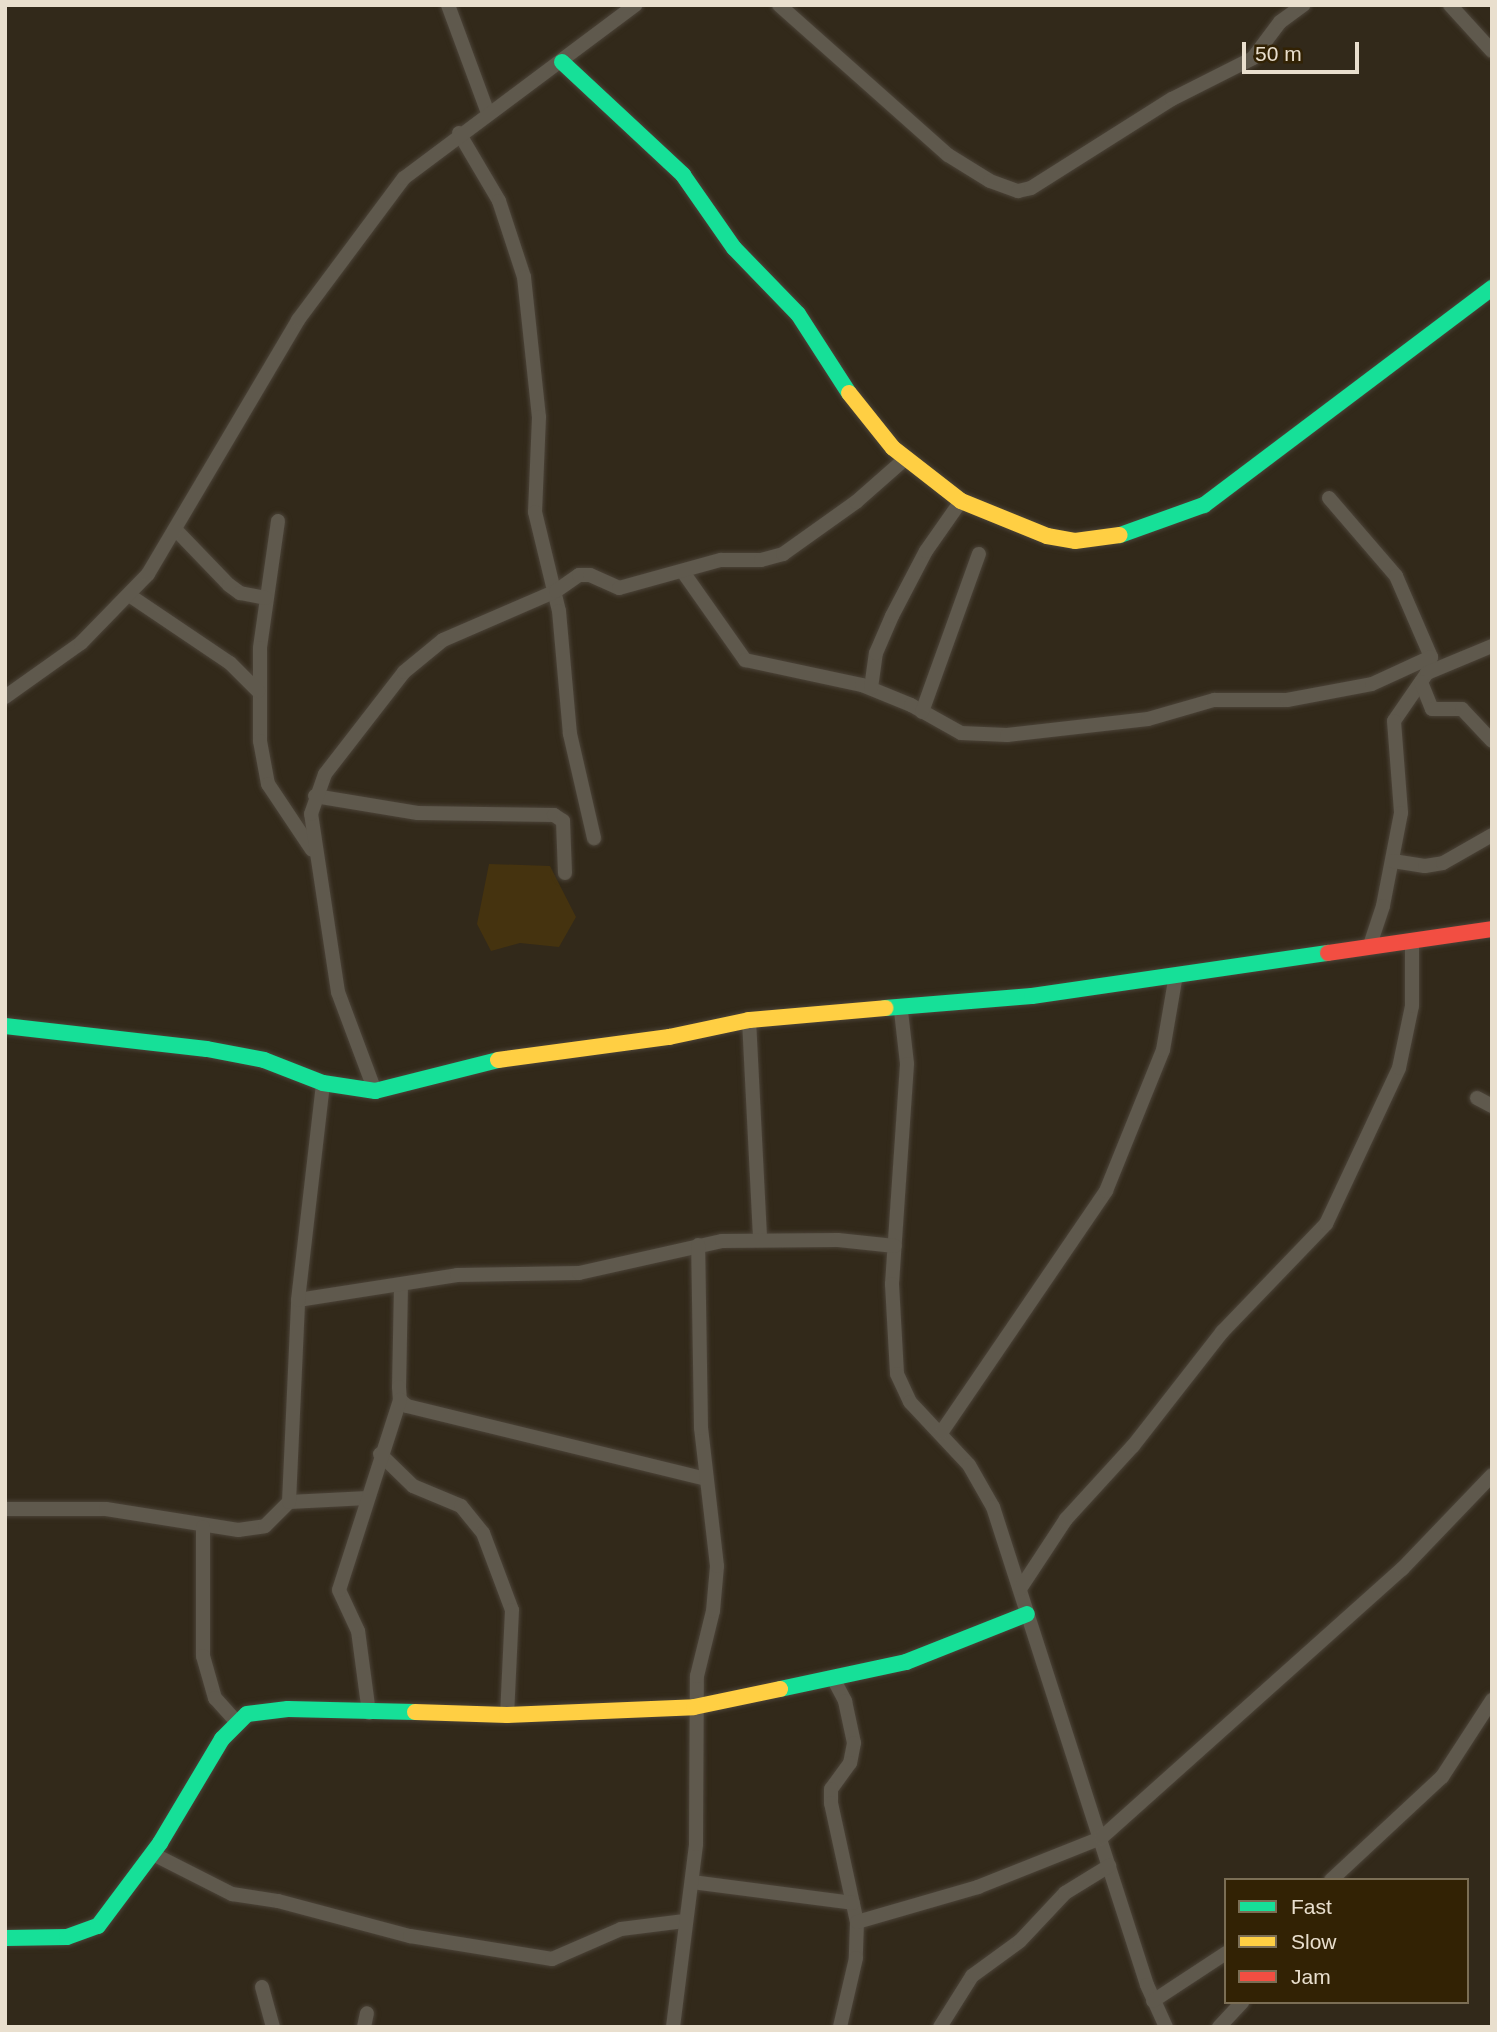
<!DOCTYPE html>
<style>
body{margin:0}
#map{position:relative;width:1497px;height:2032px;overflow:hidden;background:#32291a;font-family:Helvetica,sans-serif}
div>[style]{position:absolute}
.built>*{inset:0;background:#45330f}
.roads{filter:drop-shadow(0 0 2px #4b4338) drop-shadow(0 0 2px #4b4338)}
.street>*{height:14px;margin:-7px;padding:0 7px;transform-origin:7px;border-radius:7px;background:#5f594d}
.fast>*{height:16px;margin:-8px;padding:0 8px;transform-origin:8px;border-radius:8px;background:#16e098}
.slow>*{height:16px;margin:-8px;padding:0 8px;transform-origin:8px;border-radius:8px;background:#ffcf43}
.jam>*{height:16px;margin:-8px;padding:0 8px;transform-origin:8px;border-radius:8px;background:#f24e42}
span{translate:-50% -50%;white-space:nowrap;text-align:center;line-height:1.15;-webkit-text-stroke:5px #322204;paint-order:stroke}
.frame{position:absolute;inset:0;border:7px solid #e9dfce;pointer-events:none}
.legend{position:absolute;left:1224px;top:1878px;width:245px;height:126px;box-sizing:border-box;background:#322204;border:2px solid #7b6e55;margin:0;padding:9px 12px;list-style:none;font-size:21px;color:#e9dfce}
.legend li{display:flex;align-items:center;gap:14px;height:35px}
.legend b{width:35px;border:2px solid #7b6e55}
.scale{position:absolute;left:1242px;top:42px;width:117px;height:32px;box-sizing:border-box;border:4px solid #e9dfce;border-top:0;padding-left:9px;font-size:21px;line-height:24px;white-space:nowrap;color:#e9dfce;-webkit-text-stroke:5px #322204;paint-order:stroke}
</style>
<div id="map">
<div class="built">
<i style="clip-path:polygon(489px 864px,550px 866px,576px 917px,559px 947px,520px 943px,491px 951px,477px 924px)"></i>
</div>
<div class="roads">
<div class="street">
<i style="left:448px;top:5px;width:115px;rotate:69.7deg"></i>
<i style="left:779px;top:5px;width:226px;rotate:41.6deg"></i>
<i style="left:948px;top:155px;width:49px;rotate:31.8deg"></i>
<i style="left:990px;top:181px;width:30px;rotate:20deg"></i>
<i style="left:1018px;top:191px;width:13px;rotate:-13deg"></i>
<i style="left:1031px;top:188px;width:167px;rotate:-32.3deg"></i>
<i style="left:1172px;top:99px;width:91px;rotate:-26.8deg"></i>
<i style="left:1253px;top:58px;width:45px;rotate:-53.1deg"></i>
<i style="left:1280px;top:22px;width:29px;rotate:-36deg"></i>
<i style="left:1450px;top:5px;width:62px;rotate:47.6deg"></i>
<i style="left:459px;top:133px;width:79px;rotate:59.5deg"></i>
<i style="left:499px;top:201px;width:80px;rotate:71.8deg"></i>
<i style="left:524px;top:277px;width:141px;rotate:83.9deg"></i>
<i style="left:539px;top:417px;width:95px;rotate:92.4deg"></i>
<i style="left:535px;top:512px;width:102px;rotate:76.4deg"></i>
<i style="left:559px;top:611px;width:123px;rotate:84.9deg"></i>
<i style="left:570px;top:734px;width:107px;rotate:77deg"></i>
<i style="left:1329px;top:498px;width:103px;rotate:49.3deg"></i>
<i style="left:1396px;top:576px;width:88px;rotate:66.6deg"></i>
<i style="left:1431px;top:657px;width:16px;rotate:104deg"></i>
<i style="left:1427px;top:673px;width:58px;rotate:124.5deg"></i>
<i style="left:1394px;top:721px;width:92px;rotate:85.6deg"></i>
<i style="left:1401px;top:813px;width:95px;rotate:101deg"></i>
<i style="left:1383px;top:906px;width:41px;rotate:108.4deg"></i>
<i style="left:278px;top:521px;width:128px;rotate:98.1deg"></i>
<i style="left:260px;top:648px;width:93px;rotate:90deg"></i>
<i style="left:260px;top:741px;width:44px;rotate:79.5deg"></i>
<i style="left:268px;top:784px;width:79px;rotate:56.3deg"></i>
<i style="left:176px;top:530px;width:76px;rotate:46.1deg"></i>
<i style="left:229px;top:585px;width:14px;rotate:36deg"></i>
<i style="left:240px;top:593px;width:26px;rotate:11deg"></i>
<i style="left:683px;top:572px;width:108px;rotate:54.8deg"></i>
<i style="left:745px;top:660px;width:120px;rotate:12.1deg"></i>
<i style="left:862px;top:685px;width:53px;rotate:22.2deg"></i>
<i style="left:911px;top:705px;width:57px;rotate:29.2deg"></i>
<i style="left:961px;top:733px;width:46px;rotate:2.5deg"></i>
<i style="left:1007px;top:735px;width:142px;rotate:-6.5deg"></i>
<i style="left:1148px;top:719px;width:69px;rotate:-16.1deg"></i>
<i style="left:1214px;top:700px;width:73px"></i>
<i style="left:1287px;top:700px;width:86px;rotate:-10.7deg"></i>
<i style="left:1372px;top:684px;width:65px;rotate:-24.6deg"></i>
<i style="left:129px;top:595px;width:122px;rotate:34deg"></i>
<i style="left:230px;top:663px;width:40px;rotate:45deg"></i>
<i style="left:1427px;top:673px;width:70px;rotate:-22.6deg"></i>
<i style="left:1421px;top:682px;width:29px;rotate:68deg"></i>
<i style="left:1432px;top:709px;width:30px"></i>
<i style="left:1462px;top:709px;width:44px;rotate:46.8deg"></i>
<i style="left:871px;top:688px;width:35px;rotate:-82deg"></i>
<i style="left:876px;top:653px;width:40px;rotate:-66.6deg"></i>
<i style="left:892px;top:616px;width:73px;rotate:-62.4deg"></i>
<i style="left:926px;top:551px;width:61px;rotate:-55deg"></i>
<i style="left:5px;top:697px;width:93px;rotate:-35.4deg"></i>
<i style="left:81px;top:643px;width:96px;rotate:-45.8deg"></i>
<i style="left:148px;top:574px;width:295px;rotate:-59.4deg"></i>
<i style="left:298px;top:320px;width:177px;rotate:-53.3deg"></i>
<i style="left:404px;top:178px;width:289px;rotate:-36.8deg"></i>
<i style="left:922px;top:712px;width:168px;rotate:-70.2deg"></i>
<i style="left:315px;top:796px;width:104px;rotate:9.4deg"></i>
<i style="left:418px;top:813px;width:136px;rotate:0.8deg"></i>
<i style="left:554px;top:815px;width:11px;rotate:34deg"></i>
<i style="left:563px;top:821px;width:52px;rotate:87.8deg"></i>
<i style="left:1393px;top:861px;width:32px;rotate:9deg"></i>
<i style="left:1425px;top:866px;width:18px;rotate:-9deg"></i>
<i style="left:1443px;top:863px;width:56px;rotate:-29.7deg"></i>
<i style="left:901px;top:1011px;width:53px;rotate:83.5deg"></i>
<i style="left:907px;top:1064px;width:221px;rotate:93.9deg"></i>
<i style="left:892px;top:1284px;width:90px;rotate:86.8deg"></i>
<i style="left:897px;top:1374px;width:31px;rotate:65deg"></i>
<i style="left:910px;top:1402px;width:86px;rotate:46.9deg"></i>
<i style="left:969px;top:1465px;width:48px;rotate:60.3deg"></i>
<i style="left:993px;top:1507px;width:502px;rotate:72.14deg"></i>
<i style="left:1147px;top:1985px;width:46px;rotate:65.7deg"></i>
<i style="left:749px;top:1020px;width:219px;rotate:87.1deg"></i>
<i style="left:375px;top:1091px;width:106px;rotate:-110.5deg"></i>
<i style="left:338px;top:992px;width:180px;rotate:-98.6deg"></i>
<i style="left:311px;top:814px;width:42px;rotate:-70.7deg"></i>
<i style="left:325px;top:774px;width:129px;rotate:-52.2deg"></i>
<i style="left:404px;top:672px;width:50px;rotate:-39.4deg"></i>
<i style="left:443px;top:640px;width:123px;rotate:-23.4deg"></i>
<i style="left:556px;top:591px;width:28px;rotate:-35deg"></i>
<i style="left:579px;top:575px;width:11px"></i>
<i style="left:590px;top:575px;width:32px;rotate:24deg"></i>
<i style="left:619px;top:588px;width:106px;rotate:-15.4deg"></i>
<i style="left:721px;top:560px;width:40px"></i>
<i style="left:761px;top:560px;width:23px;rotate:-15deg"></i>
<i style="left:783px;top:554px;width:90px;rotate:-35.5deg"></i>
<i style="left:856px;top:502px;width:65px;rotate:-41.3deg"></i>
<i style="left:1477px;top:1098px;width:17px;rotate:28deg"></i>
<i style="left:401px;top:1285px;width:102px;rotate:91.1deg"></i>
<i style="left:399px;top:1387px;width:13px;rotate:86deg"></i>
<i style="left:400px;top:1400px;width:9px;rotate:41deg"></i>
<i style="left:407px;top:1406px;width:308px;rotate:13.7deg"></i>
<i style="left:298px;top:1300px;width:161px;rotate:-8.9deg"></i>
<i style="left:457px;top:1275px;width:122px;rotate:-0.9deg"></i>
<i style="left:579px;top:1273px;width:147px;rotate:-12.6deg"></i>
<i style="left:722px;top:1241px;width:116px;rotate:-0.5deg"></i>
<i style="left:838px;top:1240px;width:57px;rotate:6deg"></i>
<i style="left:941px;top:1433px;width:293px;rotate:-55.7deg"></i>
<i style="left:1106px;top:1191px;width:152px;rotate:-68deg"></i>
<i style="left:1163px;top:1050px;width:76px;rotate:-80.2deg"></i>
<i style="left:380px;top:1454px;width:46px;rotate:44.1deg"></i>
<i style="left:413px;top:1486px;width:52px;rotate:22.6deg"></i>
<i style="left:461px;top:1506px;width:35px;rotate:51deg"></i>
<i style="left:483px;top:1533px;width:82px;rotate:69.4deg"></i>
<i style="left:512px;top:1610px;width:105px;rotate:92.7deg"></i>
<i style="left:289px;top:1502px;width:79px;rotate:-2.9deg"></i>
<i style="left:5px;top:1509px;width:101px"></i>
<i style="left:106px;top:1509px;width:134px;rotate:9deg"></i>
<i style="left:238px;top:1530px;width:27px;rotate:-8deg"></i>
<i style="left:265px;top:1526px;width:34px;rotate:-45deg"></i>
<i style="left:289px;top:1502px;width:202px;rotate:-87.4deg"></i>
<i style="left:298px;top:1300px;width:218px;rotate:-83.4deg"></i>
<i style="left:203px;top:1527px;width:129px;rotate:90deg"></i>
<i style="left:203px;top:1656px;width:44px;rotate:74.1deg"></i>
<i style="left:215px;top:1698px;width:30px;rotate:48deg"></i>
<i style="left:235px;top:1720px;width:4px;rotate:104deg"></i>
<i style="left:1020px;top:1589px;width:84px;rotate:-56.7deg"></i>
<i style="left:1066px;top:1519px;width:99px;rotate:-47.5deg"></i>
<i style="left:1133px;top:1446px;width:145px;rotate:-52deg"></i>
<i style="left:1222px;top:1332px;width:150px;rotate:-46.1deg"></i>
<i style="left:1326px;top:1224px;width:172px;rotate:-64.9deg"></i>
<i style="left:1399px;top:1068px;width:63px;rotate:-78.2deg"></i>
<i style="left:1412px;top:1006px;width:66px;rotate:-90deg"></i>
<i style="left:834px;top:1680px;width:24px;rotate:62deg"></i>
<i style="left:845px;top:1701px;width:43px;rotate:77.9deg"></i>
<i style="left:854px;top:1743px;width:20px;rotate:101deg"></i>
<i style="left:850px;top:1763px;width:32px;rotate:126deg"></i>
<i style="left:831px;top:1789px;width:14px;rotate:90deg"></i>
<i style="left:831px;top:1803px;width:122px;rotate:77.7deg"></i>
<i style="left:857px;top:1922px;width:36px;rotate:92deg"></i>
<i style="left:856px;top:1958px;width:71px;rotate:103.1deg"></i>
<i style="left:369px;top:1713px;width:83px;rotate:-97.6deg"></i>
<i style="left:358px;top:1631px;width:45px;rotate:-114.9deg"></i>
<i style="left:339px;top:1590px;width:200px;rotate:-72.2deg"></i>
<i style="left:153px;top:1854px;width:89px;rotate:26.9deg"></i>
<i style="left:232px;top:1894px;width:47px;rotate:8.7deg"></i>
<i style="left:278px;top:1901px;width:137px;rotate:14.9deg"></i>
<i style="left:410px;top:1936px;width:144px;rotate:9.2deg"></i>
<i style="left:552px;top:1959px;width:75px;rotate:-23.5deg"></i>
<i style="left:621px;top:1929px;width:64px;rotate:-7.2deg"></i>
<i style="left:1331px;top:1880px;width:151px;rotate:-42.9deg"></i>
<i style="left:1442px;top:1777px;width:92px;rotate:-57deg"></i>
<i style="left:692px;top:1882px;width:162px;rotate:7.4deg"></i>
<i style="left:857px;top:1922px;width:126px;rotate:-16.1deg"></i>
<i style="left:978px;top:1887px;width:132px;rotate:-21.7deg"></i>
<i style="left:1101px;top:1838px;width:404px;rotate:-41.8deg"></i>
<i style="left:1402px;top:1569px;width:130px;rotate:-46.2deg"></i>
<i style="left:262px;top:1987px;width:41px;rotate:74.6deg"></i>
<i style="left:1153px;top:2001px;width:87px;rotate:-33.3deg"></i>
<i style="left:364px;top:2027px;width:14px;rotate:-78deg"></i>
<i style="left:673px;top:2027px;width:184px;rotate:-82.8deg"></i>
<i style="left:696px;top:1844px;width:168px;rotate:-89.7deg"></i>
<i style="left:697px;top:1676px;width:67px;rotate:-76.2deg"></i>
<i style="left:713px;top:1611px;width:45px;rotate:-84.9deg"></i>
<i style="left:717px;top:1566px;width:139px;rotate:-96.6deg"></i>
<i style="left:701px;top:1428px;width:183px;rotate:-90.9deg"></i>
<i style="left:940px;top:2027px;width:60px;rotate:-57.9deg"></i>
<i style="left:972px;top:1976px;width:59px;rotate:-36.1deg"></i>
<i style="left:1020px;top:1941px;width:66px;rotate:-46.8deg"></i>
<i style="left:1065px;top:1893px;width:52px;rotate:-31.5deg"></i>
<i style="left:1219px;top:2027px;width:34px;rotate:-47deg"></i>
</div>
<div class="fast">
<i style="left:562px;top:62px;width:166px;rotate:43deg"></i>
<i style="left:683px;top:175px;width:89px;rotate:55.1deg"></i>
<i style="left:734px;top:248px;width:92px;rotate:45.9deg"></i>
<i style="left:798px;top:314px;width:94px;rotate:57.2deg"></i>
<i style="left:1120px;top:535px;width:89px;rotate:-19.7deg"></i>
<i style="left:1204px;top:505px;width:361px;rotate:-37deg"></i>
<i style="left:885px;top:1008px;width:147px;rotate:-4.7deg"></i>
<i style="left:1032px;top:996px;width:299px;rotate:-8.3deg"></i>
<i style="left:5px;top:1026px;width:203px;rotate:6.5deg"></i>
<i style="left:207px;top:1049px;width:58px;rotate:10.9deg"></i>
<i style="left:264px;top:1060px;width:63px;rotate:21.3deg"></i>
<i style="left:323px;top:1083px;width:53px;rotate:8.7deg"></i>
<i style="left:375px;top:1091px;width:127px;rotate:-14.1deg"></i>
<i style="left:780px;top:1689px;width:129px;rotate:-12.1deg"></i>
<i style="left:906px;top:1662px;width:130px;rotate:-21.6deg"></i>
<i style="left:6px;top:1938px;width:61px;rotate:-0.9deg"></i>
<i style="left:67px;top:1937px;width:33px;rotate:-20deg"></i>
<i style="left:98px;top:1926px;width:104px;rotate:-53.2deg"></i>
<i style="left:160px;top:1843px;width:121px;rotate:-59.2deg"></i>
<i style="left:222px;top:1739px;width:35px;rotate:-45deg"></i>
<i style="left:247px;top:1714px;width:41px;rotate:-7deg"></i>
<i style="left:288px;top:1709px;width:127px;rotate:1.4deg"></i>
</div>
<div class="slow">
<i style="left:849px;top:393px;width:70px;rotate:51.3deg"></i>
<i style="left:893px;top:448px;width:86px;rotate:37.9deg"></i>
<i style="left:961px;top:501px;width:93px;rotate:22.1deg"></i>
<i style="left:1047px;top:536px;width:28px;rotate:10deg"></i>
<i style="left:1075px;top:541px;width:45px;rotate:-7.6deg"></i>
<i style="left:498px;top:1060px;width:173px;rotate:-7.7deg"></i>
<i style="left:669px;top:1037px;width:82px;rotate:-12deg"></i>
<i style="left:749px;top:1020px;width:137px;rotate:-5deg"></i>
<i style="left:415px;top:1712px;width:92px;rotate:1.9deg"></i>
<i style="left:507px;top:1715px;width:187px;rotate:-2.4deg"></i>
<i style="left:694px;top:1707px;width:88px;rotate:-11.8deg"></i>
</div>
<div class="jam">
<i style="left:1328px;top:953px;width:166px;rotate:-8.3deg"></i>
</div>
</div>
<div class="frame"></div>
<ul class="legend">
<li><b style="height:9px;background:#16e098"></b>Fast</li>
<li><b style="height:9px;background:#ffcf43"></b>Slow</li>
<li><b style="height:9px;background:#f24e42"></b>Jam</li>
</ul>
<div class="scale">50 m</div>
</div>
